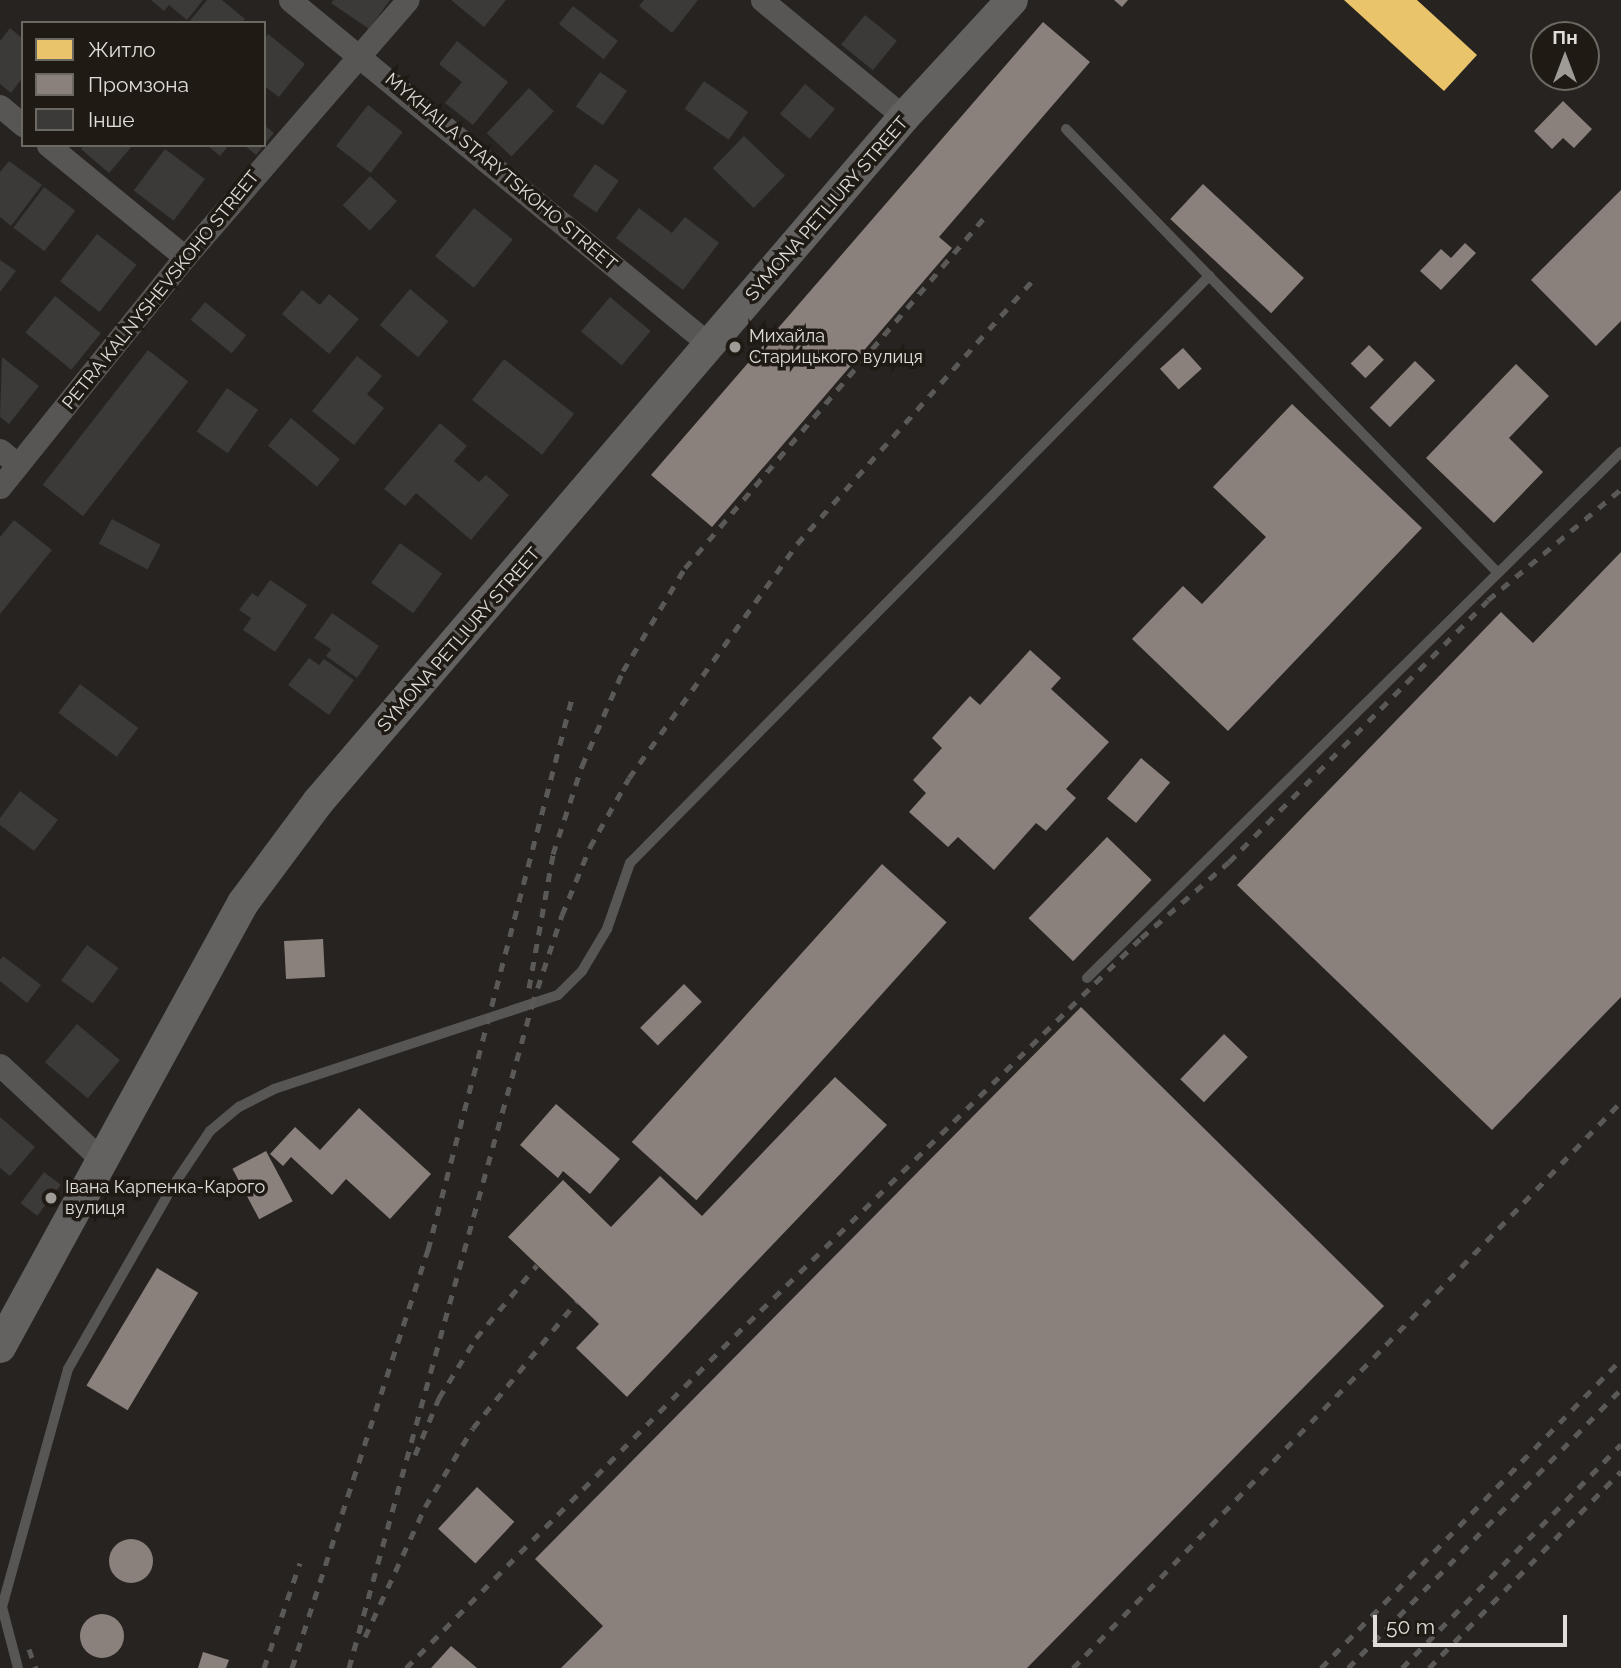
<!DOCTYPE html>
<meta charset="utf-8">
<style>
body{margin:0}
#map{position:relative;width:1621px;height:1668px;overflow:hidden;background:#262320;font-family:Raleway,sans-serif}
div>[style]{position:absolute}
.homes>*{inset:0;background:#e9c46a}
.industry>*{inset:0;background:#8a817c;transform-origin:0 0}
.round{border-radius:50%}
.building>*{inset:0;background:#3b3a38;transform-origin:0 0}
.lane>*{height:10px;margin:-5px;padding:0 5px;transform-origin:5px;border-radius:5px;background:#585655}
.street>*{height:23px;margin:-11.5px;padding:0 11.5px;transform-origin:11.5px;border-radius:11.5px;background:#585655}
.secondary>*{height:32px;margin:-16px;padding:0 16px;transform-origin:16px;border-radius:16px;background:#636261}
.rail>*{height:5px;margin-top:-2.5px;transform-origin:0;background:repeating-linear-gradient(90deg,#5b5957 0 9px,transparent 0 18px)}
.dots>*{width:19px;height:19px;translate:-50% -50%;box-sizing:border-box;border:4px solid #1f1a14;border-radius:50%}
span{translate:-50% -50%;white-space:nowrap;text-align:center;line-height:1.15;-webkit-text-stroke:7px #1f1a14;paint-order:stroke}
.street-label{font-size:18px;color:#e0ddd8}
.poi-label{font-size:18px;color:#e0ddd8}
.left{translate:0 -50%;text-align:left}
.legend{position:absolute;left:21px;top:21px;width:245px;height:126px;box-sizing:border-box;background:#1f1a14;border:2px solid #6c6862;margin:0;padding:9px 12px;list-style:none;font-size:21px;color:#e0ddd8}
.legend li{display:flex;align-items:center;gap:14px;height:35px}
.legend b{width:35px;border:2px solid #6c6862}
.north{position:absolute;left:1530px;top:21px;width:70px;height:70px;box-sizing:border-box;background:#1f1a14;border:2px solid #6c6862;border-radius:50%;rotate:0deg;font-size:19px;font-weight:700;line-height:28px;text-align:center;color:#e0ddd8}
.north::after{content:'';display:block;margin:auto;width:24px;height:32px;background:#9f9c98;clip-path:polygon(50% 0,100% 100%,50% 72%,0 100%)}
.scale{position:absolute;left:1373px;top:1615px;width:194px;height:32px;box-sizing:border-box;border:4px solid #e0ddd8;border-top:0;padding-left:9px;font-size:21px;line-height:24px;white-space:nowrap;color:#e0ddd8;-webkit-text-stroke:5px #1f1a14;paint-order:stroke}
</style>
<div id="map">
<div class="homes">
<i style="clip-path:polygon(1344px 0,1417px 0,1477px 55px,1444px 91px)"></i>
</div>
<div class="industry">
<i style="clip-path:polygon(1114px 0,1128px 0,1122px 7px)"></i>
<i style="clip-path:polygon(1043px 22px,1090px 62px,939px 237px,952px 248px,712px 527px,651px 475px)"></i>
<i style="clip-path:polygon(1563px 101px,1592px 129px,1574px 148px,1563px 138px,1552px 149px,1534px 131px)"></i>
<i style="left:1203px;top:184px;width:138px;height:48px;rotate:43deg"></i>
<i style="clip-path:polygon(1621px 190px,1621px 321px,1596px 346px,1531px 280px)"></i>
<i style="clip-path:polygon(1465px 243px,1476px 253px,1441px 290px,1420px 271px,1441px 249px,1451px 258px)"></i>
<i style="left:1369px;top:345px;width:21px;height:26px;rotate:45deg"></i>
<i style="left:1183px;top:348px;width:28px;height:31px;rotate:48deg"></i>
<i style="left:1415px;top:361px;width:28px;height:65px;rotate:44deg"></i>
<i style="clip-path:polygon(1516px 364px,1549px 396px,1509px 438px,1543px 472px,1494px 523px,1426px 458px)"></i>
<i style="clip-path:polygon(1292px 404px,1422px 528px,1228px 731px,1132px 639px,1183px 586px,1202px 604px,1266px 537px,1213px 487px)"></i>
<i style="clip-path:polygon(1621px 552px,1621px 997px,1492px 1130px,1237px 885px,1501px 612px,1533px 643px)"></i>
<i style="clip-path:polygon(1030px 650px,1061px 678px,1051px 689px,1109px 742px,1066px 789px,1076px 798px,1046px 831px,1036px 823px,994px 870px,958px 837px,948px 847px,909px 812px,926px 793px,913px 780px,942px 748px,932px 738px,970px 696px,980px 705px)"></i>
<i style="left:1141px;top:758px;width:38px;height:53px;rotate:40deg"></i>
<i style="left:1107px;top:837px;width:62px;height:113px;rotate:44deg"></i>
<i style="left:882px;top:864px;width:87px;height:374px;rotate:42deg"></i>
<i style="left:323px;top:939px;width:38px;height:39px;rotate:87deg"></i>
<i style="left:684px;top:984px;width:25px;height:62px;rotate:45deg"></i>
<i style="clip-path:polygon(1081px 1007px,1384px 1306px,1027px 1668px,561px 1668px,603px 1626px,535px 1559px)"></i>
<i style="left:1224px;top:1034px;width:33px;height:63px;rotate:44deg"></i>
<i style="clip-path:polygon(835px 1077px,887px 1125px,627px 1397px,576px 1348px,599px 1324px,508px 1237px,563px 1180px,611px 1227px,660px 1176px,702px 1216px)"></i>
<i style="clip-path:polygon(556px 1104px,620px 1159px,590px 1194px,563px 1171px,558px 1178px,520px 1145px)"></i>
<i style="clip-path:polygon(359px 1108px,431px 1174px,390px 1219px,346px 1179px,332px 1195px,291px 1157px,283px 1166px,270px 1154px,295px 1127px,320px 1150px)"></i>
<i style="left:266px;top:1151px;width:57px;height:38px;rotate:62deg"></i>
<i style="left:157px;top:1268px;width:48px;height:137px;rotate:31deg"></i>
<i style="left:477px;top:1487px;width:51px;height:57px;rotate:43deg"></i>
<i class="round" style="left:109px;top:1539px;width:44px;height:44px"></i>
<i class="round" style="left:80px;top:1614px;width:44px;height:44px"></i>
<i style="clip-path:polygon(451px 1646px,477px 1668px,431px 1668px)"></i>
<i style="clip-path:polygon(203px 1652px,229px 1660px,226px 1668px,198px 1668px)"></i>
</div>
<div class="building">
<i style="clip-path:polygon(151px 0,203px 0,187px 20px,169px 5px,164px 11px)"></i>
<i style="clip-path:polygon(207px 0,222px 0,245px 19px,241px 23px,188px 23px)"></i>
<i style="clip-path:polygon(334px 0,390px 0,369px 29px,331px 3px)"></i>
<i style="clip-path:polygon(451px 0,506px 0,484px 27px)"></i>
<i style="clip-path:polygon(644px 0,698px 0,672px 33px,639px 6px)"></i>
<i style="left:573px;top:6px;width:57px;height:23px;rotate:38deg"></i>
<i style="left:865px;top:15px;width:41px;height:38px;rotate:39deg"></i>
<i style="clip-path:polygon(10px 28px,23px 39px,23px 77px,11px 93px,0 84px,0 41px)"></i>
<i style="clip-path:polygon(268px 34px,305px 64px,279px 97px,264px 86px,264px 39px)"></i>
<i style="clip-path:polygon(457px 41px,508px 82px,473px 125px,445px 103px,462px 82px,439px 64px)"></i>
<i style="left:600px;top:72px;width:33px;height:42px;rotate:35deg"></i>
<i style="left:704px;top:81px;width:54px;height:34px;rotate:35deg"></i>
<i style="left:805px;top:84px;width:39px;height:39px;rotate:40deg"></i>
<i style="left:529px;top:88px;width:34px;height:62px;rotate:43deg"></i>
<i style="left:368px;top:105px;width:44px;height:52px;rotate:38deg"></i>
<i style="clip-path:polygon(264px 125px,274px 133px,264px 145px)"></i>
<i style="left:744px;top:136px;width:57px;height:45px;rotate:44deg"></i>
<i style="clip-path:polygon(84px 145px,133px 145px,109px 173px,81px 149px)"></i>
<i style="clip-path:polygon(207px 145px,229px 145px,220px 156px)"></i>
<i style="clip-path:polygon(244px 145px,264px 145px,256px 155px)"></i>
<i style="left:165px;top:149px;width:50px;height:52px;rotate:37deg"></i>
<i style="clip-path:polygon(9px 161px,42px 185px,11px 226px,0 217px,0 172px)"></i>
<i style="left:595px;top:164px;width:29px;height:39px;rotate:35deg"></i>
<i style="left:370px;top:176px;width:37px;height:40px;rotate:43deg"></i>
<i style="left:44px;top:187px;width:39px;height:51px;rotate:37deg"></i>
<i style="left:474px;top:208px;width:50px;height:62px;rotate:39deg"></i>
<i style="clip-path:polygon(639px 208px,672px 233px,685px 217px,719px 243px,683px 290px,616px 238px)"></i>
<i style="left:97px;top:234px;width:50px;height:60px;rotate:38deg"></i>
<i style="clip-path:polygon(0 260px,16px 271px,0 292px)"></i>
<i style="left:410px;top:289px;width:50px;height:47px;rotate:40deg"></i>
<i style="clip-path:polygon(302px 290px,320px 305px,329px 294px,359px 319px,329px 354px,282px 314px)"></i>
<i style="left:55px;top:296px;width:59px;height:47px;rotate:39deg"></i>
<i style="left:610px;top:297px;width:53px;height:45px;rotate:40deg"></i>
<i style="left:205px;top:302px;width:53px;height:23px;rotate:39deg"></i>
<i style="left:148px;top:350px;width:51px;height:171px;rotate:38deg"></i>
<i style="clip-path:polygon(357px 356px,382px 376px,367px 394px,384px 408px,354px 445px,312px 411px)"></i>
<i style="clip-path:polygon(2px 357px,39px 386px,9px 424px,0 417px)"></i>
<i style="left:504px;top:359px;width:89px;height:52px;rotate:38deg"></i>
<i style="left:227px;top:388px;width:38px;height:53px;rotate:35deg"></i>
<i style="left:291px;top:418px;width:64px;height:36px;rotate:40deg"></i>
<i style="clip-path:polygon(440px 423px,467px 446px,454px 461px,479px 482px,486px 475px,509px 495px,471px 540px,416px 493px,405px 506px,384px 489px)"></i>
<i style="left:112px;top:519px;width:55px;height:28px;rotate:28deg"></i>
<i style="clip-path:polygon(14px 520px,52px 550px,0 614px,0 537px)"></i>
<i style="left:400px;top:543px;width:52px;height:49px;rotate:36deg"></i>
<i style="clip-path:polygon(270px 580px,307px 605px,275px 652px,243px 630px,251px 618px,239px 610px,252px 593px,258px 597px)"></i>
<i style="clip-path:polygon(332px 613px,379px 646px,357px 678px,326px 656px,331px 649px,314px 638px)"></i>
<i style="clip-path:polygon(309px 658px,319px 665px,324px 659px,354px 680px,329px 715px,288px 685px)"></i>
<i style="left:80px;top:684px;width:73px;height:36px;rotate:37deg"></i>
<i style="clip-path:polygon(20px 791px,58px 820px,34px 851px,0 825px,0 818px)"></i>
<i style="left:87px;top:945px;width:39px;height:44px;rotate:36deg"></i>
<i style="clip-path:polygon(3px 956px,41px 985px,27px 1003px,0 981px,0 960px)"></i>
<i style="left:77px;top:1024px;width:56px;height:50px;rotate:40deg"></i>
<i style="clip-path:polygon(0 1117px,35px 1147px,10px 1176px,0 1168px)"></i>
<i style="left:44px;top:1172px;width:21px;height:39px;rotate:37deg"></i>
</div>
<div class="lane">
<i style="left:1066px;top:129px;width:619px;rotate:45.78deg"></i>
<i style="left:1087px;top:978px;width:750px;rotate:-44.57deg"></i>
<i style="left:18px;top:1668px;width:63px;rotate:-104.7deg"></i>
<i style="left:2px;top:1607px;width:247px;rotate:-74.5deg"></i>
<i style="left:68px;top:1369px;width:211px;rotate:-60.2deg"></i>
<i style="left:173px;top:1186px;width:66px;rotate:-56.1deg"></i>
<i style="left:210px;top:1131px;width:38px;rotate:-40deg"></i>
<i style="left:239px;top:1107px;width:39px;rotate:-27deg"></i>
<i style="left:274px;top:1089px;width:299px;rotate:-18.3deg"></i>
<i style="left:558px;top:995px;width:34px;rotate:-45deg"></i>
<i style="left:582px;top:971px;width:49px;rotate:-59.2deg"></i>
<i style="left:607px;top:929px;width:70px;rotate:-70.8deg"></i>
<i style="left:630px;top:863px;width:825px;rotate:-45.39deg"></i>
</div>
<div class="street">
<i style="left:290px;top:0;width:544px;rotate:39.4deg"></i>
<i style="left:762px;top:0;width:184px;rotate:39.5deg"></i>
<i style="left:0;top:106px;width:30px;rotate:40deg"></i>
<i style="left:48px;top:145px;width:177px;rotate:39.3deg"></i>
<i style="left:0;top:450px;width:23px;rotate:40deg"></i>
<i style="left:0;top:487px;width:295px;rotate:-51.2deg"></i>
<i style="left:185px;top:257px;width:340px;rotate:-49.1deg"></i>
<i style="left:0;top:1065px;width:141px;rotate:43deg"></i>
</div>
<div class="secondary">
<i style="left:0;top:1347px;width:506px;rotate:-61.31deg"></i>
<i style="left:243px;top:903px;width:126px;rotate:-53.4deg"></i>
<i style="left:318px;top:802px;width:901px;rotate:-49.45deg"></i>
<i style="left:904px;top:117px;width:159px;rotate:-47.3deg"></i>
</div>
<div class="rail">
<i style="left:529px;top:988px;width:136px;rotate:-79.8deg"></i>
<i style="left:553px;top:854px;width:93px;rotate:-71.8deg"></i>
<i style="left:582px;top:766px;width:103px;rotate:-66.7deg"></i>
<i style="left:623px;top:671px;width:120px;rotate:-59deg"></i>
<i style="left:685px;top:568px;width:468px;rotate:-49.5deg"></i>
<i style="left:415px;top:1455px;width:62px;rotate:-67.2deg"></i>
<i style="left:439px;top:1398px;width:70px;rotate:-58.3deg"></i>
<i style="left:476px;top:1338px;width:95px;rotate:-50.1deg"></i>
<i style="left:365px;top:1637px;width:143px;rotate:-65.2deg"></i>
<i style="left:425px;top:1507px;width:92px;rotate:-58.7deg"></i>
<i style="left:473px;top:1428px;width:163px;rotate:-50.7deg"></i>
<i style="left:29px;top:1649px;width:20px;rotate:70deg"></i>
<i style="left:264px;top:1668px;width:111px;rotate:-71.1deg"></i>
<i style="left:292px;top:1668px;width:440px;rotate:-72deg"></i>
<i style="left:428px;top:1250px;width:570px;rotate:-75.38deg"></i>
<i style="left:349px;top:1668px;width:688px;rotate:-74.57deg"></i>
<i style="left:532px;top:1005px;width:95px;rotate:-71.6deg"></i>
<i style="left:562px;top:915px;width:74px;rotate:-67.6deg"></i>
<i style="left:590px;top:847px;width:79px;rotate:-60.5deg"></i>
<i style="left:629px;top:778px;width:288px;rotate:-54.3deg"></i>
<i style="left:797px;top:544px;width:356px;rotate:-48.2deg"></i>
<i style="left:406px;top:1668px;width:486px;rotate:-45.3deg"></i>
<i style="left:748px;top:1323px;width:550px;rotate:-44.41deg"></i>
<i style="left:1141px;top:938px;width:116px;rotate:-40.8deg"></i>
<i style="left:1229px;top:862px;width:368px;rotate:-45.3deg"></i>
<i style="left:1488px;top:600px;width:173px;rotate:-39.8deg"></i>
<i style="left:1073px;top:1668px;width:788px;rotate:-45.93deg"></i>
<i style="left:1321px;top:1668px;width:430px;rotate:-45.8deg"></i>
<i style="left:1348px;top:1668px;width:390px;rotate:-45.6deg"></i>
<i style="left:1402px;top:1668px;width:313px;rotate:-45.6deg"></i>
<i style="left:1429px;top:1668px;width:275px;rotate:-45.7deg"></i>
</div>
<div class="dots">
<i style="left:735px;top:347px;background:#9f9c98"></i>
<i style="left:51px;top:1198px;background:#9f9c98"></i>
</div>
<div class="street-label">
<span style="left:501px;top:172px;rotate:40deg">MYKHAILA STARYTSKOHO STREET</span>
<span style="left:827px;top:209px;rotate:-49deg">SYMONA PETLIURY STREET</span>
<span style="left:161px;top:290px;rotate:-51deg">PETRA KALNYSHEVSKOHO STREET</span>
<span style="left:459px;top:640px;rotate:-49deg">SYMONA PETLIURY STREET</span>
</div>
<div class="poi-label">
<span class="left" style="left:749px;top:347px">Михайла<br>Старицького вулиця</span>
<span class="left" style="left:65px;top:1198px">Івана Карпенка-Карого<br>вулиця</span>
</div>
<ul class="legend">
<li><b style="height:19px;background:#e9c46a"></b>Житло</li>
<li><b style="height:19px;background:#8a817c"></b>Промзона</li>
<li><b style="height:19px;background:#3b3a38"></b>Інше</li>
</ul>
<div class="north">Пн</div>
<div class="scale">50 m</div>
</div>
